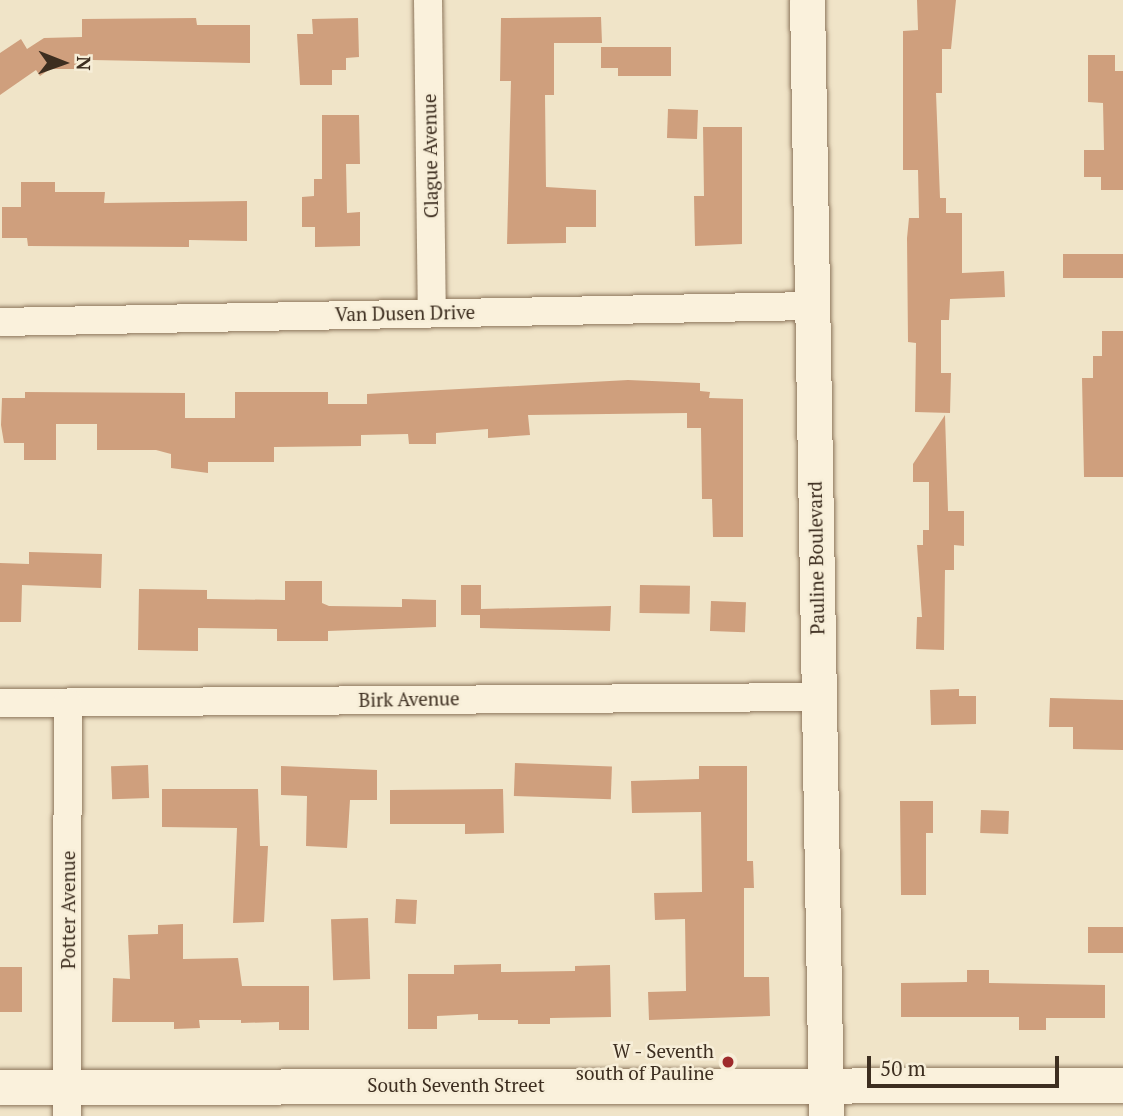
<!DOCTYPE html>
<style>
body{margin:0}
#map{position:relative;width:1123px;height:1116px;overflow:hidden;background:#f0e4c8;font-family:"PT Serif",serif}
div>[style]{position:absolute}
.building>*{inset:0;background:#cf9f7d;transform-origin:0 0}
.roads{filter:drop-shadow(0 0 2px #8d765c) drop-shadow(0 0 2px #8d765c)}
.minor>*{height:28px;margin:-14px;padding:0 14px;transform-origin:14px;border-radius:14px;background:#faf1dc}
.tertiary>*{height:35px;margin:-17.5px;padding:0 17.5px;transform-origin:17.5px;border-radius:17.5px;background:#faf1dc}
.dots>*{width:19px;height:19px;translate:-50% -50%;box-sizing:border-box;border:4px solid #f7eed8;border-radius:50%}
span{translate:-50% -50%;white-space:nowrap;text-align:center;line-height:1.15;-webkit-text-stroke:5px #f7eed8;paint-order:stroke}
.street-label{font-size:19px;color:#3d2e20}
.poi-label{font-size:19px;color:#3d2e20}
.right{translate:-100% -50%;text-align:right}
.north{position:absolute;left:28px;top:28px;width:70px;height:70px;-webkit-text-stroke:5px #f7eed8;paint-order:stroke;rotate:91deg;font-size:19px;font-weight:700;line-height:28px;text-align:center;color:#3d2e20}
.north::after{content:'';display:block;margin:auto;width:24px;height:32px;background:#3d2e20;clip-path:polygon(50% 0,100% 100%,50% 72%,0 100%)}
.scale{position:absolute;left:867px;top:1056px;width:192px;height:32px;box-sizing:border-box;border:4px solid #3d2e20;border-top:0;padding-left:9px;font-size:21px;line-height:24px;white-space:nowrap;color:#3d2e20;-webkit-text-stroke:5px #f7eed8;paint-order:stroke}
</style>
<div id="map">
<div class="building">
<i style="clip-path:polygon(917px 0,956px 0,951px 49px,942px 49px,942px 93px,936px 93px,940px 198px,946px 198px,946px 213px,962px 213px,962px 273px,1004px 271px,1005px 297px,950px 299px,949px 320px,941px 320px,941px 373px,951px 373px,950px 413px,915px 412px,916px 343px,908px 342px,907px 238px,909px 218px,919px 218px,918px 170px,903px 170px,903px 31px,918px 30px)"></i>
<i style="clip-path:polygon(601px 17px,602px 43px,554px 43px,554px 95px,545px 95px,546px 187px,596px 190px,596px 227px,566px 227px,566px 243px,507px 244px,511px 81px,500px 81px,501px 18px)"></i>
<i style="clip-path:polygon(196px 18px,197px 25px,250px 25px,250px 63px,92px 60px,92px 69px,50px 69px,40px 76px,36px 70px,0 95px,0 53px,21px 39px,27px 49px,44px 38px,82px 37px,82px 19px)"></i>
<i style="clip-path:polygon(358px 18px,359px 57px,346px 58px,346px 70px,332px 70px,332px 85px,300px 85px,297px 34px,313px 34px,312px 19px)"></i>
<i style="clip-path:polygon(601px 47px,671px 47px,671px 76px,618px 76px,618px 68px,601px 68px)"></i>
<i style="clip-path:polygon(1088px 55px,1115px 55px,1115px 71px,1123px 71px,1123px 190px,1101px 190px,1101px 177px,1084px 177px,1084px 150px,1104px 150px,1103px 103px,1088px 102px)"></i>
<i style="left:668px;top:109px;width:30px;height:29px;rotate:2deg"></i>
<i style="clip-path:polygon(322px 115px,359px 115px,360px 164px,346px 164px,347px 213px,360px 212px,360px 246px,315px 247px,315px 227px,302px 227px,302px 197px,314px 196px,314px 179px,322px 179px)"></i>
<i style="clip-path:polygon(703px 127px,742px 127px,742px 244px,695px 246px,694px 196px,704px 196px)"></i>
<i style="clip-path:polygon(21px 182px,55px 182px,55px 192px,105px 192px,104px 203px,247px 201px,247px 241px,189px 240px,189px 247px,28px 246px,27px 238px,2px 238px,2px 207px,21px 207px)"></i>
<i style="left:1123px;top:254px;width:24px;height:60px;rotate:90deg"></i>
<i style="clip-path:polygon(1102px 331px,1123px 331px,1123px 477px,1084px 477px,1082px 378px,1093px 378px,1093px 356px,1102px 356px)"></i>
<i style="clip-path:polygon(628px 380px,700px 383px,700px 391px,710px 392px,709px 398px,743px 399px,743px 537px,713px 537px,712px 499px,702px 499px,701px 428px,687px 428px,687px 413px,528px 415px,530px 435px,488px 438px,488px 429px,436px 433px,436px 444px,409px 444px,408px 434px,361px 435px,361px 446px,274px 447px,274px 462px,208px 462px,208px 473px,171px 468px,171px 454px,156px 450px,97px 450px,97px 424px,56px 424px,56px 460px,24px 460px,24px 443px,4px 443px,1px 425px,2px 398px,25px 398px,25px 392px,185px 393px,185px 418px,235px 418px,235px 392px,328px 392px,328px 404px,367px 404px,367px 394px)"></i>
<i style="clip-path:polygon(945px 415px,948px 511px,964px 511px,964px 546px,954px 545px,954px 570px,945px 570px,944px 650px,916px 649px,917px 617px,922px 617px,917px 545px,923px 545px,923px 530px,929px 530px,929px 482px,913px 482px,913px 464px)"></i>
<i style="clip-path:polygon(29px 552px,102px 554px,101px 588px,22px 585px,21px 622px,0 622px,0 563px,29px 564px)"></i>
<i style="clip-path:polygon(285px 581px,322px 581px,322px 603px,329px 606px,402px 607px,402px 599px,436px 600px,436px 627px,328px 631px,328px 641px,277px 641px,277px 629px,198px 628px,198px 651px,138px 650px,139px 589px,207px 590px,207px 599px,285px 600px)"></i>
<i style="clip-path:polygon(461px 585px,481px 585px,481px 609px,611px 606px,610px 631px,480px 628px,480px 615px,461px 615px)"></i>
<i style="left:640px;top:585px;width:50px;height:28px;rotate:1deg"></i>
<i style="left:711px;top:601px;width:35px;height:30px;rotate:2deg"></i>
<i style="clip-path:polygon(959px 689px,959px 696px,976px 696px,976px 724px,931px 725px,930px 690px)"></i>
<i style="clip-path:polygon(1050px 698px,1123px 700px,1123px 750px,1073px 749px,1073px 727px,1049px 727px)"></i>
<i style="left:515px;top:763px;width:97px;height:33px;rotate:2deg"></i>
<i style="left:148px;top:765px;width:33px;height:37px;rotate:88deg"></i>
<i style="clip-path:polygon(281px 766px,377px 770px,377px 800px,350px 800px,347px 848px,306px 846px,307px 796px,281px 795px)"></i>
<i style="clip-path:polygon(699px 766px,747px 766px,747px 861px,753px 861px,754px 888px,744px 888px,744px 977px,769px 977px,770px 1016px,649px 1020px,648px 992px,686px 991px,685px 919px,655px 920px,654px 893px,702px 892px,701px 812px,632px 813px,631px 781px,699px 779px)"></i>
<i style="clip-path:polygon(162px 789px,258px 789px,260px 846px,268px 846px,264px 922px,233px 923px,237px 828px,162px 827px)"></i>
<i style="clip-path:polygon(503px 789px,504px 833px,465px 834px,465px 824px,390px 824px,390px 790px)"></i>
<i style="clip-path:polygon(900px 801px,933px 801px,933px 833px,926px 833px,926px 895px,901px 895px)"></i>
<i style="left:981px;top:810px;width:28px;height:23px;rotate:2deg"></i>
<i style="left:396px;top:899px;width:21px;height:24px;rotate:3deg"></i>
<i style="left:368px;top:918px;width:61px;height:37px;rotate:88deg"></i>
<i style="clip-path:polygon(183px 924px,183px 959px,238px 958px,242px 986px,309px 986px,309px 1030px,279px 1030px,279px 1022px,241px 1023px,241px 1020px,199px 1020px,200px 1028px,174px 1029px,174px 1022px,112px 1022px,113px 978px,130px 979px,128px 935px,158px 934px,158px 925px)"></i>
<i style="left:1088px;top:927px;width:35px;height:26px"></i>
<i style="clip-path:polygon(501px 964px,501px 972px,575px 971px,575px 966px,610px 965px,611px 1017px,550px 1018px,550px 1024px,518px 1024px,518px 1020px,478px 1020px,478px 1014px,437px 1016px,437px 1029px,408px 1029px,408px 974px,454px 974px,454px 965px)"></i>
<i style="left:0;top:967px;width:22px;height:45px"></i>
<i style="clip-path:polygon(967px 970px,989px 970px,989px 983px,1105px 985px,1105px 1018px,1046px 1018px,1046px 1030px,1019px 1030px,1019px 1017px,901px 1017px,901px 983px,967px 982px)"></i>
</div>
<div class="roads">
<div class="minor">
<i style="left:428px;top:0;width:312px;rotate:89.3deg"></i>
<i style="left:0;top:322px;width:810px;rotate:-1.13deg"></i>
<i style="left:0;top:703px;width:819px;rotate:-0.42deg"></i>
<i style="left:67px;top:1116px;width:413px;rotate:-89.9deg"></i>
</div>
<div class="tertiary">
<i style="left:807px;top:0;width:1116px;rotate:89.02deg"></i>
<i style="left:0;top:1087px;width:1123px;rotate:-0.1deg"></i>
</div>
</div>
<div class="dots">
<i style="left:728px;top:1062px;background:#9e2a2b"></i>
</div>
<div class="street-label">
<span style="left:430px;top:156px;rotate:-91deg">Clague Avenue</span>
<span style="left:405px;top:313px;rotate:-1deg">Van Dusen Drive</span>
<span style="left:816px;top:558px;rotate:-91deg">Pauline Boulevard</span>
<span style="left:409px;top:699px;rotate:-1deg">Birk Avenue</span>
<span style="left:68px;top:910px;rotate:-90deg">Potter Avenue</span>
<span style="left:456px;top:1085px">South Seventh Street</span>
</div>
<div class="poi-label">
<span class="right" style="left:714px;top:1062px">W - Seventh<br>south of Pauline</span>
</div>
<div class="north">N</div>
<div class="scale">50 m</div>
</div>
